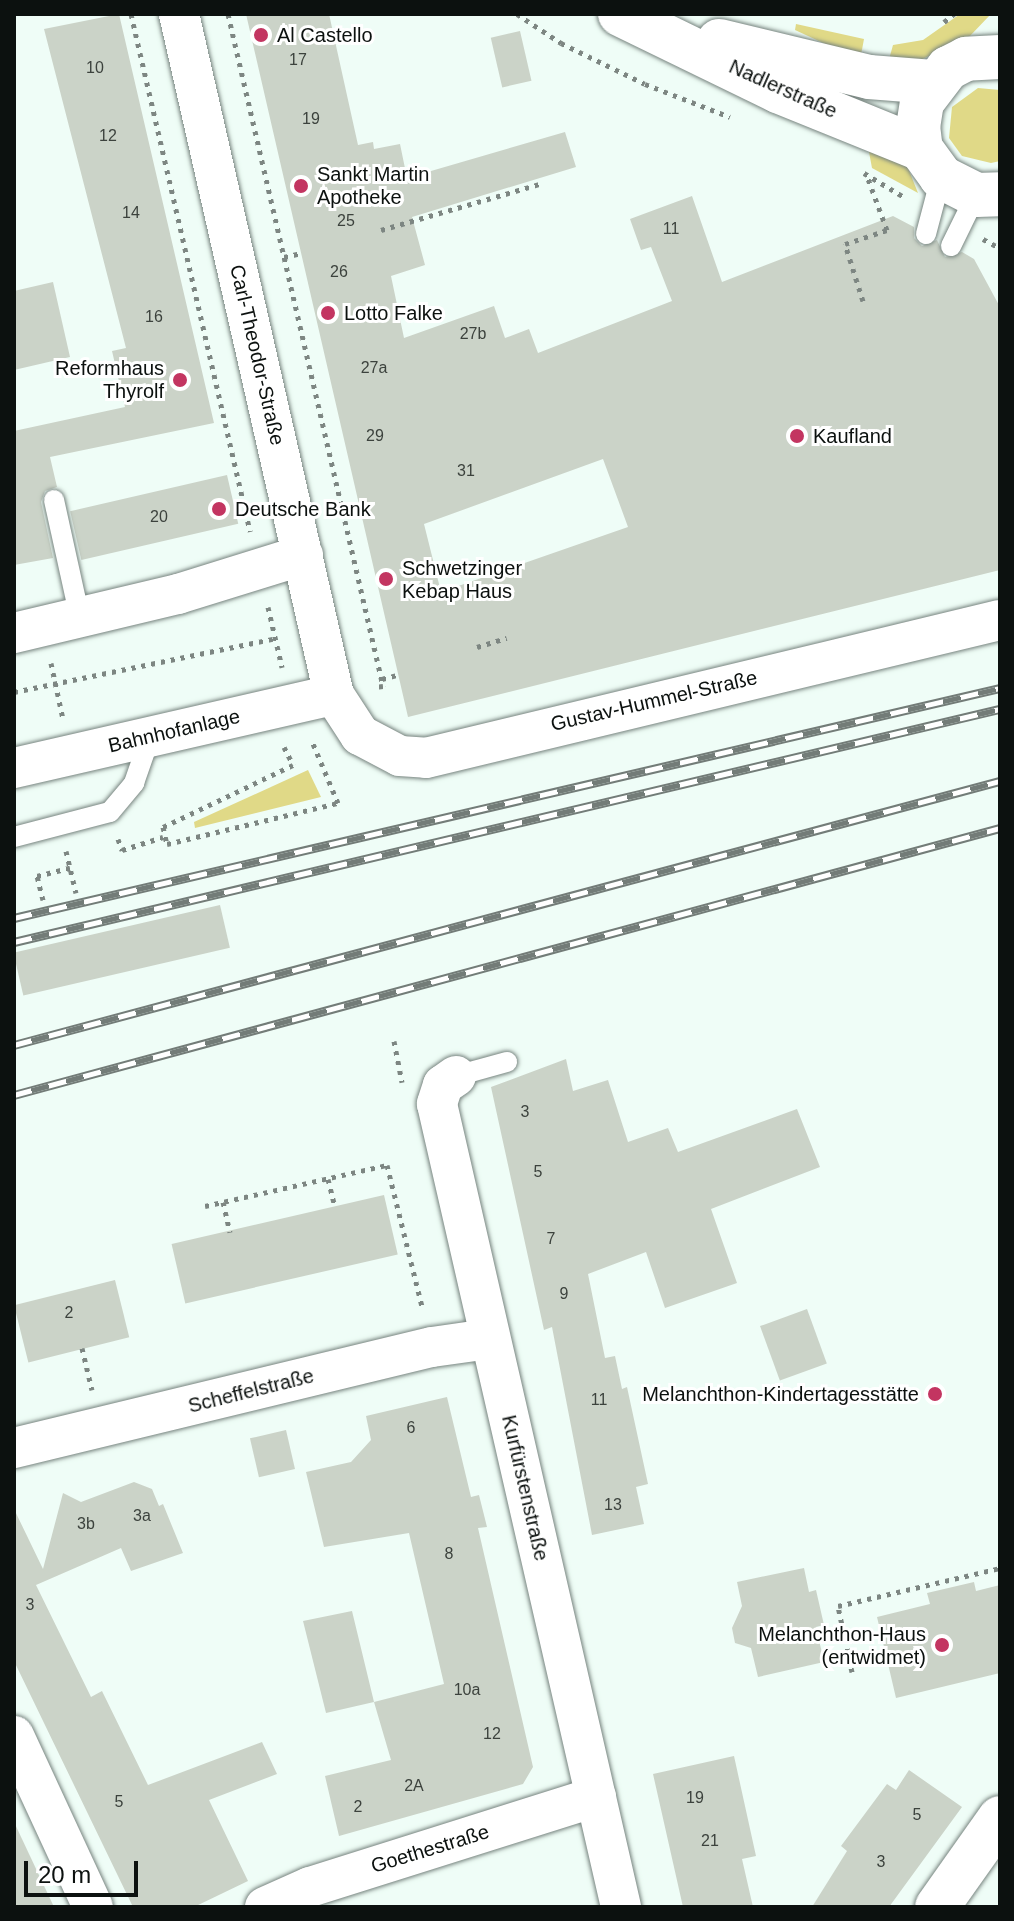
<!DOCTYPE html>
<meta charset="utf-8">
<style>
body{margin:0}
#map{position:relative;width:1014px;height:1921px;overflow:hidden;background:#effdf7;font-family:Arial,sans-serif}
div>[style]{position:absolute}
.green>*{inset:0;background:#e0d987}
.building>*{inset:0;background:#cbd3c8;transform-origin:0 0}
.path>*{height:5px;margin-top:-2.5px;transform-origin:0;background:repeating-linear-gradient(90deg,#7d8682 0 4px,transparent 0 10px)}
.roads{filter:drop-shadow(0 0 2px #77847f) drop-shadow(0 0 2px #77847f)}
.service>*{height:20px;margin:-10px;padding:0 10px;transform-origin:10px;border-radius:10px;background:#fff}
.minor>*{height:40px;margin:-20px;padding:0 20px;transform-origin:20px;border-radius:20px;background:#fff}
.tertiary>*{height:44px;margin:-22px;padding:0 22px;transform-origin:22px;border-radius:22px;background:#fff}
.secondary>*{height:44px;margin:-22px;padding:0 22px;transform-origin:22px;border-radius:22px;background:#fff}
.rail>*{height:9px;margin-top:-4.5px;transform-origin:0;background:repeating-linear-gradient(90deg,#fff 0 18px,#737c78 0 36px);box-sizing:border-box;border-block:2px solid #737c78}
.dots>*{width:22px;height:22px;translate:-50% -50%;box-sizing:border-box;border:4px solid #fff;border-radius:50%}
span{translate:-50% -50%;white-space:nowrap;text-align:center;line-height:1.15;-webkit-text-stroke:6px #fff;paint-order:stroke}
.number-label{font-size:16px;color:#3c423d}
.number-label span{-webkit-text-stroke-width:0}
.poi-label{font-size:20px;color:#0c110f}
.left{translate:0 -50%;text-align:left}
.right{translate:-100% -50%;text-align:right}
.street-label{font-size:20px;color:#0c110f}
.frame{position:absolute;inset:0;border:16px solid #0c110f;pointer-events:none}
.scale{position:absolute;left:24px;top:1861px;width:114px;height:36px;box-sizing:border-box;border:4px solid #0c110f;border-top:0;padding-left:10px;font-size:24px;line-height:28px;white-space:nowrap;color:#0c110f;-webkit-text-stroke:6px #fff;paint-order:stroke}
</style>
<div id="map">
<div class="green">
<i style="clip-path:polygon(960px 14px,991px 14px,969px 37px,914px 63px,888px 63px,893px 45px,923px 40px)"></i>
<i style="clip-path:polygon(796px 24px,864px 39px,860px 60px,795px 30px)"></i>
<i style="clip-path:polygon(978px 88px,1000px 90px,1000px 161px,991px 163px,962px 156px,949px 138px,952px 107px)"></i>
<i style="clip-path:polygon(867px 141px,908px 168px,918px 193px,872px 168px)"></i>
<i style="clip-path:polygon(308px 770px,321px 797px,195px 828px,194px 822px)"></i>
</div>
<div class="building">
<i style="clip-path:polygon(119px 14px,214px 423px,50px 457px,57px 487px,45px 491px,41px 502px,53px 558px,14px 565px,14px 431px,125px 407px,112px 351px,126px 348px,44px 29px)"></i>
<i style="clip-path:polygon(evenodd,246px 14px,329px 14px,358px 145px,373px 142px,374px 149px,400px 144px,407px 178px,565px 132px,576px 167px,412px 217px,425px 265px,391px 276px,404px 338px,494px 306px,505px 338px,529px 329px,538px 353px,672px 301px,651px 247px,641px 250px,630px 219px,692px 196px,722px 282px,893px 216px,914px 227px,914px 238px,922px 246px,937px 240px,945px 257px,962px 252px,974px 259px,1000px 307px,1000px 570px,408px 717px,246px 14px,603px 459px,628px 527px,441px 592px,424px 524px,603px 459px)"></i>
<i style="left:520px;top:31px;width:51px;height:30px;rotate:77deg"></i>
<i style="clip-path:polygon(53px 282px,70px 357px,14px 370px,14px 291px)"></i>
<i style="left:227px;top:475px;width:50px;height:161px;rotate:77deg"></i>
<i style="left:220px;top:905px;width:44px;height:212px;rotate:77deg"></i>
<i style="clip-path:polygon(566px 1059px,573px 1091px,608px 1080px,628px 1142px,668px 1128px,678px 1152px,797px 1109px,820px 1167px,711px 1209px,737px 1283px,665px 1308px,646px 1252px,588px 1274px,605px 1358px,615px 1356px,622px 1389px,627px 1387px,648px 1484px,636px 1487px,644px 1524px,592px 1535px,552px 1327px,544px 1330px,491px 1087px)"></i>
<i style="left:384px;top:1195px;width:61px;height:218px;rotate:77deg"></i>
<i style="left:115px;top:1280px;width:59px;height:104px;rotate:76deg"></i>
<i style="left:807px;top:1309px;width:58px;height:50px;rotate:70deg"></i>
<i style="clip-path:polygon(447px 1397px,471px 1497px,479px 1495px,487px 1527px,478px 1528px,533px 1767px,523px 1784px,339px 1836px,325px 1776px,391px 1760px,374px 1702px,326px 1713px,303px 1621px,352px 1611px,374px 1702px,444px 1684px,409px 1533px,324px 1547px,306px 1472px,351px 1462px,371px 1440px,366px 1416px)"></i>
<i style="left:286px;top:1430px;width:40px;height:37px;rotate:77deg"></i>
<i style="clip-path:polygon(134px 1482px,152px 1489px,159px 1506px,163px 1504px,183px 1553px,131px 1571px,121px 1548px,36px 1585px,91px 1697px,102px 1691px,148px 1785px,262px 1742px,277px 1774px,209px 1800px,248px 1881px,194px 1907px,133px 1907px,14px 1661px,14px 1509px,43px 1569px,63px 1493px,81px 1502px)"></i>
<i style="clip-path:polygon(804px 1568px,809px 1592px,816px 1590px,824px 1625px,816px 1627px,824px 1662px,758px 1677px,751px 1648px,735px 1643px,732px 1628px,742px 1606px,737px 1582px)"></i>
<i style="clip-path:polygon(974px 1582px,976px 1591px,1000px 1585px,1000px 1673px,896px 1698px,877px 1617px,930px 1604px,927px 1593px)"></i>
<i style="clip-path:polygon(734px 1756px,756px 1856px,742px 1859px,753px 1907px,683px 1907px,653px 1774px)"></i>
<i style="clip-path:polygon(909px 1770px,962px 1807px,889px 1907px,812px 1907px,847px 1851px,841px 1846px,887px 1784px,896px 1790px)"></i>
<i style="clip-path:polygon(14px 1822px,54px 1907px,14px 1907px)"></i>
</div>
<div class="path">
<i style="left:131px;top:14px;width:531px;rotate:77.04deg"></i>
<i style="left:228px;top:14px;width:690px;rotate:77.01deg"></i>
<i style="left:383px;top:686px;width:8px;rotate:173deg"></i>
<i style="left:517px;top:14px;width:53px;rotate:33.4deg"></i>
<i style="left:561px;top:43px;width:93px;rotate:26deg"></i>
<i style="left:645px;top:84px;width:91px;rotate:21.2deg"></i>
<i style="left:944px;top:22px;width:13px;rotate:-39deg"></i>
<i style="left:864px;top:173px;width:47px;rotate:31deg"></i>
<i style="left:381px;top:230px;width:169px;rotate:-16.2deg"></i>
<i style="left:983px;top:239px;width:19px;rotate:28deg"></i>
<i style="left:284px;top:257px;width:18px;rotate:-13deg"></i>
<i style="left:863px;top:301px;width:60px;rotate:-107.5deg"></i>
<i style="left:845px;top:244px;width:44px;rotate:-18.4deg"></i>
<i style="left:887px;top:230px;width:58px;rotate:-110.3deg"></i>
<i style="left:268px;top:607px;width:62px;rotate:76.9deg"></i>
<i style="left:477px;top:647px;width:31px;rotate:-17deg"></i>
<i style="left:51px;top:663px;width:57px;rotate:77.9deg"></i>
<i style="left:382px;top:679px;width:16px;rotate:-15deg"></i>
<i style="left:14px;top:692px;width:269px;rotate:-11.6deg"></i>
<i style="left:284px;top:747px;width:20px;rotate:63deg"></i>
<i style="left:293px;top:765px;width:144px;rotate:154.5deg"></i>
<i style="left:163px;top:827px;width:17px;rotate:77deg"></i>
<i style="left:167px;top:844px;width:176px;rotate:-13.5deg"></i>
<i style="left:338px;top:803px;width:67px;rotate:-112.8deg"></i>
<i style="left:118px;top:839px;width:12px;rotate:70deg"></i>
<i style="left:122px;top:850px;width:43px;rotate:-17.6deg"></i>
<i style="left:66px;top:851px;width:43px;rotate:76.6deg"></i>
<i style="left:43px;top:900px;width:25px;rotate:-104deg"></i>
<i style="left:37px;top:876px;width:34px;rotate:-14deg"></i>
<i style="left:394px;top:1041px;width:42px;rotate:79deg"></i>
<i style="left:328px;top:1179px;width:29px;rotate:76deg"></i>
<i style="left:223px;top:1202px;width:31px;rotate:77deg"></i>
<i style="left:205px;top:1206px;width:187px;rotate:-12.7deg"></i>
<i style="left:387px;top:1165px;width:149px;rotate:76.1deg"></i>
<i style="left:82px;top:1348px;width:43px;rotate:76.6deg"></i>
<i style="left:852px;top:1672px;width:67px;rotate:-102deg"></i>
<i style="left:838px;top:1606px;width:166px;rotate:-13.2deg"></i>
</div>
<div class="roads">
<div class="service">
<i style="left:926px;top:234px;width:59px;rotate:-75.3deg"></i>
<i style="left:951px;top:246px;width:57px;rotate:-63.9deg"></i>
<i style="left:54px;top:500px;width:121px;rotate:77.6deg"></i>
<i style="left:14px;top:837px;width:99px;rotate:-14.6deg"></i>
<i style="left:110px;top:812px;width:38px;rotate:-50deg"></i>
<i style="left:134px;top:783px;width:49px;rotate:-70.8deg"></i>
<i style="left:456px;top:1076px;width:53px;rotate:-15.4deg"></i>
</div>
<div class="minor">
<i style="left:179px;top:14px;width:698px;rotate:77.18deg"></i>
<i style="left:334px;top:695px;width:48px;rotate:57deg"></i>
<i style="left:360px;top:735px;width:45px;rotate:27.7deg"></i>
<i style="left:400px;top:756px;width:26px;rotate:4deg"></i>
<i style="left:426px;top:758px;width:590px;rotate:-13.52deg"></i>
<i style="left:14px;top:633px;width:169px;rotate:-13.4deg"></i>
<i style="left:178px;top:594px;width:131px;rotate:-17.3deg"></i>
<i style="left:14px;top:768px;width:328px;rotate:-12.9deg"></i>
<i style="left:456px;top:1076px;width:16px;rotate:145deg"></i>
<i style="left:443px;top:1085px;width:20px;rotate:108deg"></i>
<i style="left:437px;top:1104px;width:824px;rotate:77.09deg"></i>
<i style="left:14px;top:1448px;width:430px;rotate:-13.6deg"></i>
<i style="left:432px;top:1347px;width:58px;rotate:-8deg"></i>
<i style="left:14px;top:1736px;width:188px;rotate:65.2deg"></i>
<i style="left:265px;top:1907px;width:49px;rotate:-24deg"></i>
<i style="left:310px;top:1887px;width:300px;rotate:-17.5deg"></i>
</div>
<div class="tertiary">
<i style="left:620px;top:14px;width:176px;rotate:26deg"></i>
<i style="left:778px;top:91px;width:154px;rotate:22.1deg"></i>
<i style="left:719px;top:41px;width:154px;rotate:13.5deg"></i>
<i style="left:869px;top:77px;width:64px;rotate:4.5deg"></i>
<i style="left:937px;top:1907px;width:109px;rotate:-54.7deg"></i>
</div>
<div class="secondary">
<i style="left:1000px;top:57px;width:34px;rotate:177deg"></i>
<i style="left:966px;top:59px;width:20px;rotate:153deg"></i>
<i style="left:948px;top:68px;width:43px;rotate:127.4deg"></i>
<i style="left:922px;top:102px;width:24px;rotate:99deg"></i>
<i style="left:918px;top:126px;width:23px;rotate:83deg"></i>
<i style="left:921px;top:149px;width:34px;rotate:54deg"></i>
<i style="left:941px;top:177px;width:39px;rotate:27deg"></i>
<i style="left:976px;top:195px;width:24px;rotate:-2deg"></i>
</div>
</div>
<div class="rail">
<i style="left:14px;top:918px;width:1012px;rotate:-13.13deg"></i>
<i style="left:14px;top:942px;width:1013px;rotate:-13.3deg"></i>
<i style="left:14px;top:1045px;width:1021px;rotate:-14.99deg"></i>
<i style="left:14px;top:1095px;width:1022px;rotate:-15.15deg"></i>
</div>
<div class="dots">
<i style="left:261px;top:35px;background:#c33561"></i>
<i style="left:301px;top:186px;background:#c33561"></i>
<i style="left:328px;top:313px;background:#c33561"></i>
<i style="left:180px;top:380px;background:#c33561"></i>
<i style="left:797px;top:436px;background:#c33561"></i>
<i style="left:219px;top:509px;background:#c33561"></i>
<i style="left:386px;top:579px;background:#c33561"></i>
<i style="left:935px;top:1394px;background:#c33561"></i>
<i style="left:942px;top:1645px;background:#c33561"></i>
</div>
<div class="number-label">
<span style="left:298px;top:60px">17</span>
<span style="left:95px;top:68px">10</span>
<span style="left:311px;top:119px">19</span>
<span style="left:108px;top:136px">12</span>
<span style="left:131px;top:213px">14</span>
<span style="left:346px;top:221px">25</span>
<span style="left:671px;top:229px">11</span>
<span style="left:339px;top:272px">26</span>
<span style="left:154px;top:317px">16</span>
<span style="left:473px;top:334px">27b</span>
<span style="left:374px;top:368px">27a</span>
<span style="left:375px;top:436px">29</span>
<span style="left:466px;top:471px">31</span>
<span style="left:159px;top:517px">20</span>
<span style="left:525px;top:1112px">3</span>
<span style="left:538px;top:1172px">5</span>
<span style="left:551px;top:1239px">7</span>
<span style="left:564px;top:1294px">9</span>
<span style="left:69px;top:1313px">2</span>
<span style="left:599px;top:1400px">11</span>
<span style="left:411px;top:1428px">6</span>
<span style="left:613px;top:1505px">13</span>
<span style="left:142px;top:1516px">3a</span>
<span style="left:86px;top:1524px">3b</span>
<span style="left:449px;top:1554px">8</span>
<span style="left:30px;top:1605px">3</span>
<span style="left:467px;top:1690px">10a</span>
<span style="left:492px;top:1734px">12</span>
<span style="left:414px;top:1786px">2A</span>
<span style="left:695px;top:1798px">19</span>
<span style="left:119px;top:1802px">5</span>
<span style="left:358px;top:1807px">2</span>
<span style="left:917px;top:1815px">5</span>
<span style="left:710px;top:1841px">21</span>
<span style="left:881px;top:1862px">3</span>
</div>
<div class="poi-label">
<span class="left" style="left:277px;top:35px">Al Castello</span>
<span class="left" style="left:317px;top:186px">Sankt Martin<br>Apotheke</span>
<span class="left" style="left:344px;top:313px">Lotto Falke</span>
<span class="right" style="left:164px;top:380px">Reformhaus<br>Thyrolf</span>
<span class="left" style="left:813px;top:436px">Kaufland</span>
<span class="left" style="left:235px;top:509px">Deutsche Bank</span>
<span class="left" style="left:402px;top:580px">Schwetzinger<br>Kebap Haus</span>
<span class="right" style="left:919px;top:1394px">Melanchthon-Kindertagesstätte</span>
<span class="right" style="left:926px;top:1646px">Melanchthon-Haus<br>(entwidmet)</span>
</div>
<div class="street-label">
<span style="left:783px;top:89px;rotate:24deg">Nadlerstraße</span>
<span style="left:257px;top:355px;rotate:77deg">Carl-Theodor-Straße</span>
<span style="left:654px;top:701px;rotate:-13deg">Gustav-Hummel-Straße</span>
<span style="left:174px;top:731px;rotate:-13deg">Bahnhofanlage</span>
<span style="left:251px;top:1391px;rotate:-14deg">Scheffelstraße</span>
<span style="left:525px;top:1488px;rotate:77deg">Kurfürstenstraße</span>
<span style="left:430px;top:1849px;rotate:-17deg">Goethestraße</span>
</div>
<div class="frame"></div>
<div class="scale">20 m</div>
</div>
